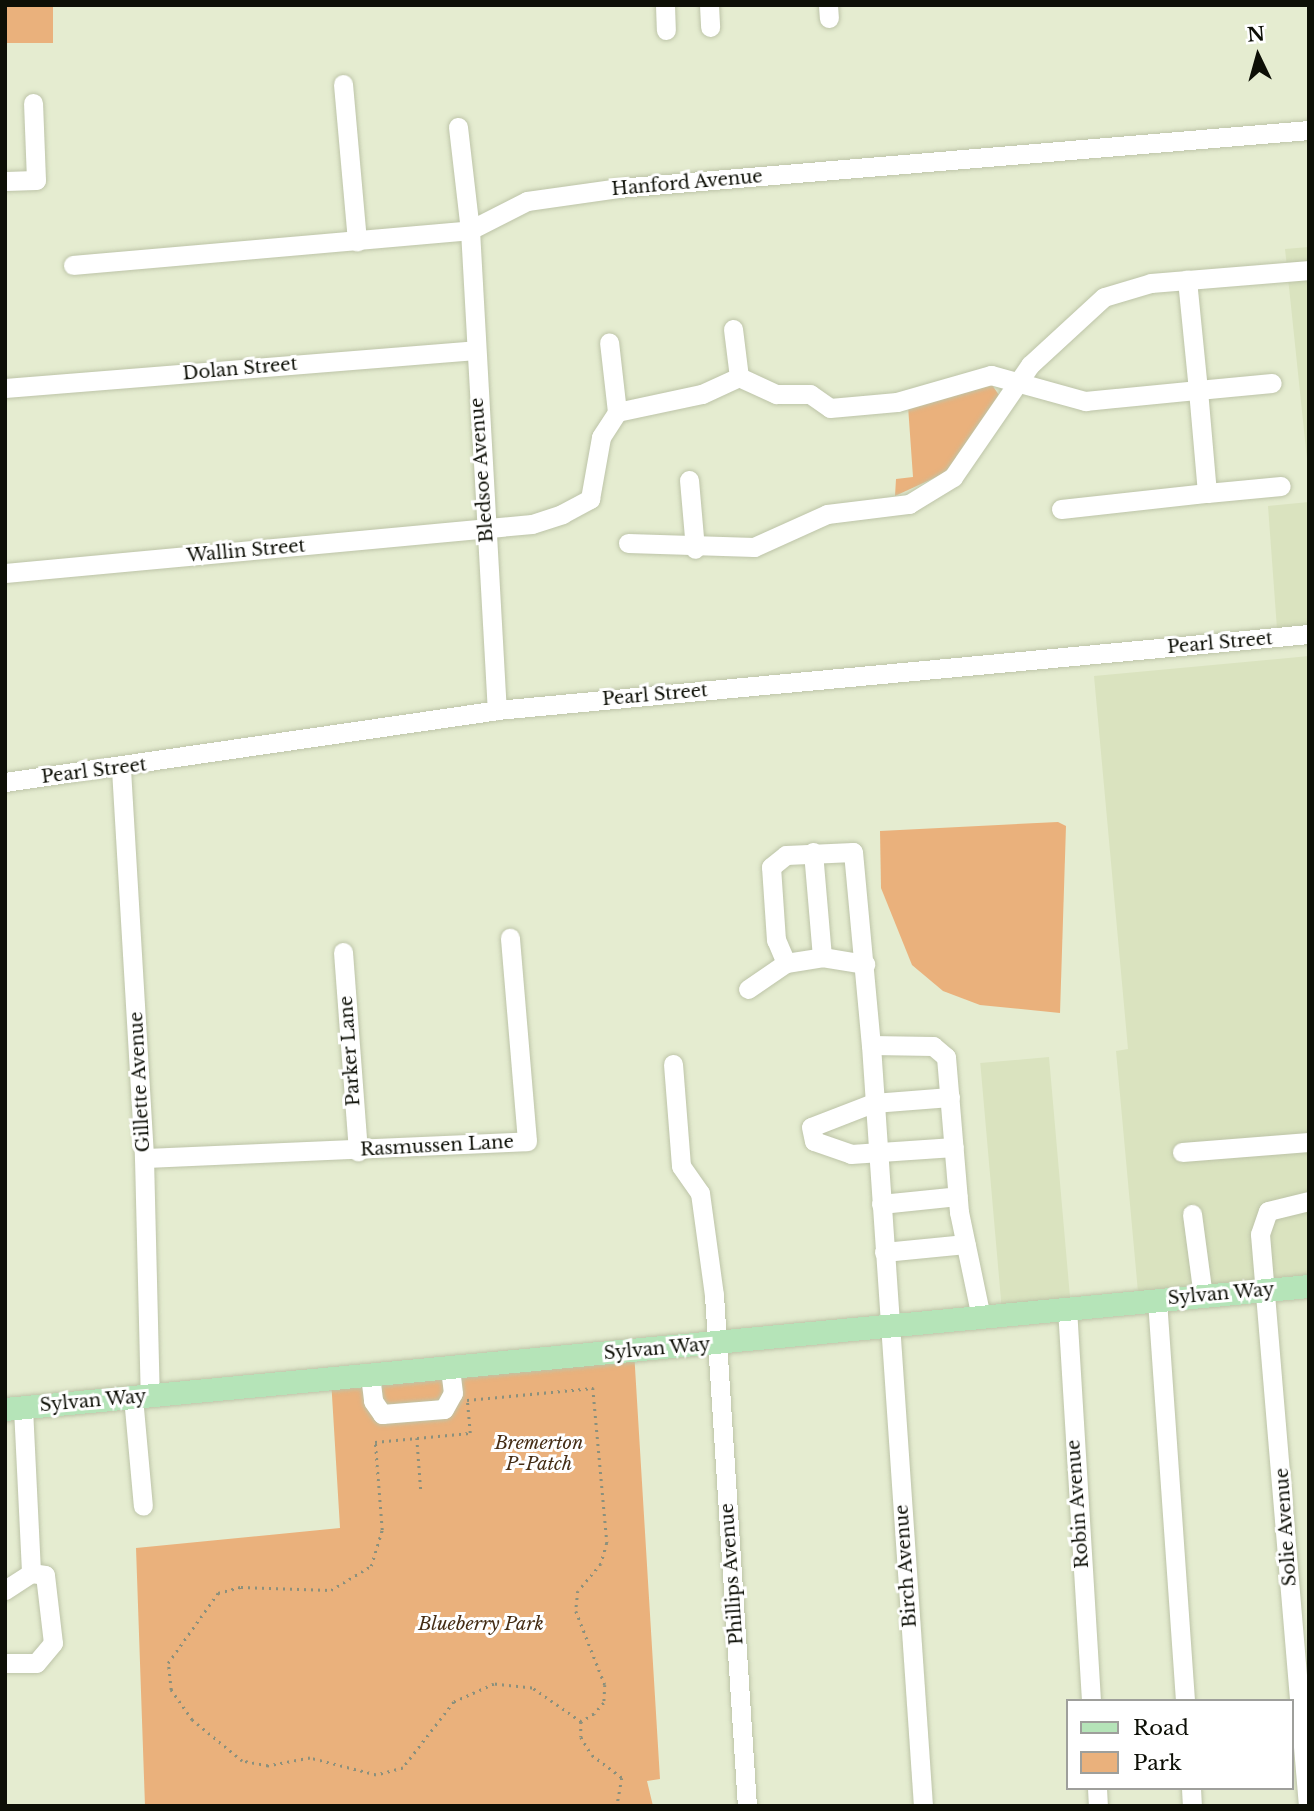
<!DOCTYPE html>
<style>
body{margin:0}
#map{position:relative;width:1314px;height:1811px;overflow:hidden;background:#e5ecd0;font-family:"Libre Baskerville",serif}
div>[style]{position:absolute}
.built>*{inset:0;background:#dae3bf;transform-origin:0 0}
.green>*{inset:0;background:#eab17c;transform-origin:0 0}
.path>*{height:2.5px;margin-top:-1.25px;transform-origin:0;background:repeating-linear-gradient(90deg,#8b907c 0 2px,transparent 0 7px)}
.roads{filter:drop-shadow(0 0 2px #bdc4a8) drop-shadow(0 0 2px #bdc4a8)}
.minor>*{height:19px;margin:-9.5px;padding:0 9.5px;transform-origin:9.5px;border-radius:9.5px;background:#fff}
.major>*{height:23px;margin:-11.5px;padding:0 11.5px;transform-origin:11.5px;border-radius:11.5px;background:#b5e4b8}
span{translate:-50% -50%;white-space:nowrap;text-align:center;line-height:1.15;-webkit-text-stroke:6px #fff;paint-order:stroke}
.street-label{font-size:18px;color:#0d0f06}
.park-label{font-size:18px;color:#452d15;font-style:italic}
.frame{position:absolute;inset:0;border:7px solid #0d0f06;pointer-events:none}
.legend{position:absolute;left:1066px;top:1699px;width:228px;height:91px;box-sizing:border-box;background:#fff;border:2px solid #9e9f9b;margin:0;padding:9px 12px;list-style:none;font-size:21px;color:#0d0f06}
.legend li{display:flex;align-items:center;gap:14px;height:35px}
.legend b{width:35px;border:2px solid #9e9f9b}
.north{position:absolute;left:1223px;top:21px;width:70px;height:70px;-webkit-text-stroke:5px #fff;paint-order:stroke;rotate:355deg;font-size:19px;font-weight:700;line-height:28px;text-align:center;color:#0d0f06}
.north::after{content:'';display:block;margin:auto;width:24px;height:32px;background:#0d0f06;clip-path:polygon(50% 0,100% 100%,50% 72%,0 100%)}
</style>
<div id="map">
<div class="built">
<i style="clip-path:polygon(1309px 247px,1309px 478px,1285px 249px)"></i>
<i style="clip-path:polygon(1309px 502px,1309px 626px,1277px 629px,1268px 506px)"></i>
<i style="clip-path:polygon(1309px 656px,1309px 1276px,1138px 1292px,1116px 1051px,1128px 1049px,1094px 676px)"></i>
<i style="left:1049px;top:1057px;width:242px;height:69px;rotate:85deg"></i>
</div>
<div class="green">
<i style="left:5px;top:5px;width:48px;height:38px"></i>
<i style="clip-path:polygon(992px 385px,1001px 398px,945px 473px,895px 496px,896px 479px,913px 477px,908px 406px)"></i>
<i style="clip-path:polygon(1058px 822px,1066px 826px,1060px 1013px,980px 1005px,943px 991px,912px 965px,881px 888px,880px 831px)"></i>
<i style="clip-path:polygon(634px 1351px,660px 1779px,647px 1781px,653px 1806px,145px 1806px,136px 1548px,340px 1528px,331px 1379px)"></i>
</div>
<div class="path">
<i style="left:593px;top:1388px;width:156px;rotate:84.8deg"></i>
<i style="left:607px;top:1543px;width:22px;rotate:106deg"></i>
<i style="left:601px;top:1564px;width:35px;rotate:130deg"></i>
<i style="left:578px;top:1591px;width:20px;rotate:96deg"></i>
<i style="left:576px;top:1611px;width:79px;rotate:68.6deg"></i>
<i style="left:605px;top:1685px;width:18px;rotate:93deg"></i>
<i style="left:604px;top:1703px;width:15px;rotate:132deg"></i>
<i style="left:594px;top:1714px;width:15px;rotate:148deg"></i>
<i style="left:581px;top:1722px;width:60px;rotate:-145.2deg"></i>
<i style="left:532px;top:1688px;width:38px;rotate:-174deg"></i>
<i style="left:494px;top:1684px;width:44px;rotate:155.8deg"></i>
<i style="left:454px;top:1702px;width:83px;rotate:127.7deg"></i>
<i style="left:403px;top:1768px;width:28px;rotate:165deg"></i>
<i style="left:376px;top:1775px;width:68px;rotate:-165.6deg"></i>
<i style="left:310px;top:1758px;width:43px;rotate:169.2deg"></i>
<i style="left:268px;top:1766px;width:26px;rotate:-169deg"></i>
<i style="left:242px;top:1761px;width:65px;rotate:-140.6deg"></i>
<i style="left:192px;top:1720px;width:37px;rotate:-125deg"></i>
<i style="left:171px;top:1690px;width:27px;rotate:-96deg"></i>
<i style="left:168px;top:1663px;width:86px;rotate:-54.5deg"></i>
<i style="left:218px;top:1593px;width:24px;rotate:-15deg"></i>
<i style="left:241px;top:1587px;width:90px;rotate:1.9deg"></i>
<i style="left:331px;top:1590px;width:47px;rotate:-31deg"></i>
<i style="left:371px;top:1566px;width:38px;rotate:-73deg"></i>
<i style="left:382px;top:1530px;width:88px;rotate:-94.5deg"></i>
<i style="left:375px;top:1442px;width:95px;rotate:-5.4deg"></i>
<i style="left:470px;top:1433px;width:33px;rotate:-95deg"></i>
<i style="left:467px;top:1400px;width:127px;rotate:-5.4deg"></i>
<i style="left:417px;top:1438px;width:53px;rotate:85.7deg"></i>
<i style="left:581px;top:1722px;width:15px;rotate:90deg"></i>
<i style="left:581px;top:1737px;width:21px;rotate:59deg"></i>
<i style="left:592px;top:1755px;width:38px;rotate:37deg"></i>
<i style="left:622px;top:1778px;width:28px;rotate:100deg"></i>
</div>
<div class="roads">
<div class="minor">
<i style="left:665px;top:5px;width:25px;rotate:88deg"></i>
<i style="left:709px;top:5px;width:22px;rotate:87deg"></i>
<i style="left:828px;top:5px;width:13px;rotate:86deg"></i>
<i style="left:343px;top:84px;width:158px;rotate:84.9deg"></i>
<i style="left:458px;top:127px;width:104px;rotate:83.4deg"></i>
<i style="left:470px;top:230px;width:481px;rotate:86.8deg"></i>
<i style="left:5px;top:181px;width:31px;rotate:-2deg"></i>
<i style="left:36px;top:180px;width:77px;rotate:-92.2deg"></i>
<i style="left:73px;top:265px;width:399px;rotate:-5deg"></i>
<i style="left:470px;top:230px;width:64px;rotate:-27deg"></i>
<i style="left:527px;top:201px;width:92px;rotate:-8.1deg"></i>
<i style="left:618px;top:188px;width:693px;rotate:-4.8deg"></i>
<i style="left:733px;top:329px;width:48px;rotate:82.9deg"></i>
<i style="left:5px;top:388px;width:472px;rotate:-4.6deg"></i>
<i style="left:617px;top:412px;width:87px;rotate:-12deg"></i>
<i style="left:702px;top:394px;width:41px;rotate:-24.7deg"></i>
<i style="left:739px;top:377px;width:41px;rotate:24.7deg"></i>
<i style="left:776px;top:394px;width:34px"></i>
<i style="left:810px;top:394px;width:24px;rotate:35deg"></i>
<i style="left:830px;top:408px;width:67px;rotate:-5.1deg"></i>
<i style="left:897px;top:402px;width:98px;rotate:-16deg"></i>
<i style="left:991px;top:375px;width:98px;rotate:15.5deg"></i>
<i style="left:1085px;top:401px;width:114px;rotate:-5.6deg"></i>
<i style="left:1198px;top:390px;width:111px;rotate:-95.7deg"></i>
<i style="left:689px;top:480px;width:69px;rotate:85deg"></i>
<i style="left:1207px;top:493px;width:74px;rotate:-5.4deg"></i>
<i style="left:1061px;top:509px;width:147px;rotate:-6.3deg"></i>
<i style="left:1207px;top:493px;width:103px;rotate:-95deg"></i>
<i style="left:1198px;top:390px;width:74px;rotate:-5.4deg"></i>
<i style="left:628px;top:543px;width:126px;rotate:1.8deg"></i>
<i style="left:754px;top:547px;width:80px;rotate:-24.3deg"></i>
<i style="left:827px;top:514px;width:83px;rotate:-7deg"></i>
<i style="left:909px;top:504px;width:52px;rotate:-31.5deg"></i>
<i style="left:953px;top:477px;width:136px;rotate:-55.5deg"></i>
<i style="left:1030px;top:365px;width:100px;rotate:-42.6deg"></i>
<i style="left:1104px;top:297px;width:49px;rotate:-16.6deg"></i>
<i style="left:1151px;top:283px;width:159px;rotate:-4.7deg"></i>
<i style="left:5px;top:573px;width:529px;rotate:-5.31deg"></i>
<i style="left:532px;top:524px;width:32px;rotate:-18deg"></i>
<i style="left:562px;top:514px;width:32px;rotate:-28deg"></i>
<i style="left:590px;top:499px;width:63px;rotate:-79.9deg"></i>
<i style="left:601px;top:437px;width:30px;rotate:-57deg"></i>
<i style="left:617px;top:412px;width:70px;rotate:-96.5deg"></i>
<i style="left:121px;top:769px;width:390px;rotate:86.6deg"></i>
<i style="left:144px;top:1158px;width:238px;rotate:88.6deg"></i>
<i style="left:5px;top:782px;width:497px;rotate:-8.3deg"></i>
<i style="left:497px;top:710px;width:816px;rotate:-5.35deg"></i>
<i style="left:813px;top:852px;width:105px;rotate:85.1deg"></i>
<i style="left:343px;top:952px;width:200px;rotate:85.7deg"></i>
<i style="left:786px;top:963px;width:25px;rotate:-113deg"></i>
<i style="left:776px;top:940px;width:73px;rotate:-93.9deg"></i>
<i style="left:771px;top:867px;width:19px;rotate:-39deg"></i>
<i style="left:786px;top:855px;width:67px;rotate:-2.6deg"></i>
<i style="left:853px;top:852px;width:194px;rotate:84.7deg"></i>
<i style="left:748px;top:989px;width:46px;rotate:-34.4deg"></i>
<i style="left:786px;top:963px;width:36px;rotate:-9deg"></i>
<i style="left:822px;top:957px;width:44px;rotate:9.2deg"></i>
<i style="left:673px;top:1064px;width:102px;rotate:85.5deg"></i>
<i style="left:681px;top:1166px;width:33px;rotate:55deg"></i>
<i style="left:700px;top:1193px;width:103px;rotate:82.2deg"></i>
<i style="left:714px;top:1295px;width:512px;rotate:86.31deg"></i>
<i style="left:950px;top:1097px;width:77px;rotate:175.5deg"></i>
<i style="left:873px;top:1103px;width:66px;rotate:158.8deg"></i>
<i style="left:811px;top:1127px;width:14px;rotate:78deg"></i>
<i style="left:814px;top:1141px;width:39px;rotate:19deg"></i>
<i style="left:851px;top:1154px;width:103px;rotate:-3.9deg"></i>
<i style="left:1182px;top:1152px;width:127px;rotate:-4.5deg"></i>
<i style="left:144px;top:1158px;width:383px;rotate:-2.5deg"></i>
<i style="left:527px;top:1141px;width:204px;rotate:-94.8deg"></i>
<i style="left:881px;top:1204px;width:77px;rotate:-5.9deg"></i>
<i style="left:1192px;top:1214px;width:83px;rotate:82.4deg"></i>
<i style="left:884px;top:1252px;width:82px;rotate:-5.6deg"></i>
<i style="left:1157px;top:1300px;width:402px;rotate:86deg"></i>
<i style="left:1067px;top:1308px;width:394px;rotate:86.5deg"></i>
<i style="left:370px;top:1375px;width:26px;rotate:83deg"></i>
<i style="left:373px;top:1401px;width:16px;rotate:55deg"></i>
<i style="left:382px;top:1414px;width:62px;rotate:-4.6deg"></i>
<i style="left:444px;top:1409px;width:18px;rotate:-61deg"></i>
<i style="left:453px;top:1393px;width:25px;rotate:-97deg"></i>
<i style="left:133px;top:1397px;width:109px;rotate:84.8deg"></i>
<i style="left:23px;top:1408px;width:165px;rotate:87.2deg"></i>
<i style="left:5px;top:1590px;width:31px;rotate:-33deg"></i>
<i style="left:31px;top:1573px;width:14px;rotate:8deg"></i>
<i style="left:45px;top:1575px;width:68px;rotate:83.3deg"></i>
<i style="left:53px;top:1643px;width:26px;rotate:130deg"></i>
<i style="left:36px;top:1663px;width:31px;rotate:180deg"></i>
<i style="left:1097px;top:1788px;width:18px;rotate:87deg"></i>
<i style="left:1191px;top:1788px;width:18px;rotate:87deg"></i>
<i style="left:923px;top:1806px;width:763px;rotate:-93.91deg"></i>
<i style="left:871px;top:1045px;width:62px;rotate:0.9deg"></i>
<i style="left:933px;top:1046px;width:17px;rotate:40deg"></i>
<i style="left:946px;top:1057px;width:156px;rotate:85.2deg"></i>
<i style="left:959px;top:1212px;width:107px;rotate:78.2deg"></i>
<i style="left:1308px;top:1806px;width:574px;rotate:-94.8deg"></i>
<i style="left:1260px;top:1234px;width:24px;rotate:-71deg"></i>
<i style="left:1268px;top:1211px;width:42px;rotate:-13.7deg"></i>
</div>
<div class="major">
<i style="left:5px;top:1409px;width:1310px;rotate:-5.39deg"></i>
</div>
</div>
<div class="street-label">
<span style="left:687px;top:183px;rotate:-5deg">Hanford Avenue</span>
<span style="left:240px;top:369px;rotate:-5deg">Dolan Street</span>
<span style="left:482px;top:470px;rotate:-94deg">Bledsoe Avenue</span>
<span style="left:246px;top:551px;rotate:-5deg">Wallin Street</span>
<span style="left:1220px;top:643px;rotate:-5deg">Pearl Street</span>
<span style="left:655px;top:695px;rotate:-5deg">Pearl Street</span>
<span style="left:94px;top:771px;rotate:-7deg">Pearl Street</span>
<span style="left:350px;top:1051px;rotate:-94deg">Parker Lane</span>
<span style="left:140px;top:1082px;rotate:-93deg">Gillette Avenue</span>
<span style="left:437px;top:1146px;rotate:-3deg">Rasmussen Lane</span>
<span style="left:1221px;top:1294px;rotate:-5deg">Sylvan Way</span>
<span style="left:657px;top:1349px;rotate:-5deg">Sylvan Way</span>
<span style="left:93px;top:1401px;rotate:-5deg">Sylvan Way</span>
<span style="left:1078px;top:1504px;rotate:-94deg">Robin Avenue</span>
<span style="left:1286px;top:1527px;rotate:-94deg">Solie Avenue</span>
<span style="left:906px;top:1566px;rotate:-94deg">Birch Avenue</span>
<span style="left:732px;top:1574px;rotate:-94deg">Phillips Avenue</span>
</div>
<div class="park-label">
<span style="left:539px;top:1454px">Bremerton<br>P-Patch</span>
<span style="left:481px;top:1624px">Blueberry Park</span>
</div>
<div class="frame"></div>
<ul class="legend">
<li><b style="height:9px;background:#b5e4b8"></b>Road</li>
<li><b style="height:19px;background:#eab17c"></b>Park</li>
</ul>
<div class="north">N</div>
</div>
